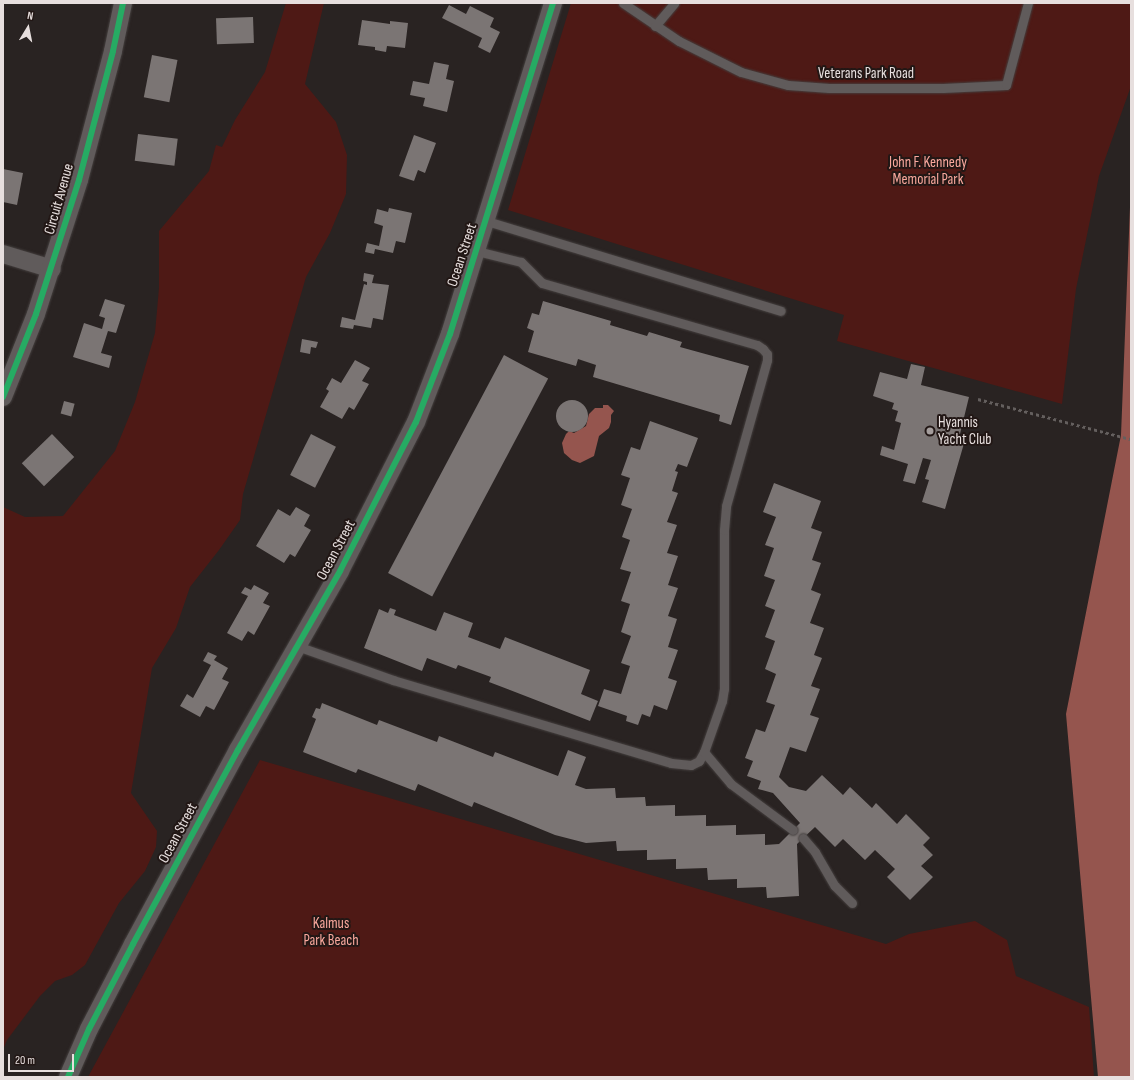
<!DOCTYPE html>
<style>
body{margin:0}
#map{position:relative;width:1134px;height:1080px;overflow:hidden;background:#292322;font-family:"Sofia Sans Condensed",sans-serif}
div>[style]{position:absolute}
.green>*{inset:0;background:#4e1915}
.water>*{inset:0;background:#95554e}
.building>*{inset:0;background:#7b7574;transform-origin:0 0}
.round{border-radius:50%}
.path>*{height:2.5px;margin-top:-1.25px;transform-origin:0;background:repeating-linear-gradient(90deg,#645f5e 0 3px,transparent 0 6px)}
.roads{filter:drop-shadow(0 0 1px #443f3e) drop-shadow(0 0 1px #443f3e)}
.service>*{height:9px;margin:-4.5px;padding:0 4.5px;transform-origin:4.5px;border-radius:4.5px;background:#605b5b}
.minor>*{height:18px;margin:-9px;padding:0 9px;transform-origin:9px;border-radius:9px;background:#605b5b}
.cycleway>*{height:6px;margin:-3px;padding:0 3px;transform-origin:3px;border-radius:3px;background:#26ab63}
.dots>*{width:11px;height:11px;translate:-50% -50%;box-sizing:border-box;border:2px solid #221715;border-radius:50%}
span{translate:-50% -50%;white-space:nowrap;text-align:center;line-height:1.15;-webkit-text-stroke:4px #221715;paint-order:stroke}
.street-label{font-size:15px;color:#e7dfde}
.park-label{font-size:15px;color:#faa89d}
.poi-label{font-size:15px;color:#e7dfde}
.left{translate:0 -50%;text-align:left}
.frame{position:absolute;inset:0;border:4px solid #e7dfde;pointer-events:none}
.north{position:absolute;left:8px;top:8px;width:40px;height:40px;-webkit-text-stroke:3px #221715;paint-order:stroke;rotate:10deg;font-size:11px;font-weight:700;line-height:16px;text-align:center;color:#e7dfde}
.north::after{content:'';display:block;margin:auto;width:14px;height:18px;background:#e7dfde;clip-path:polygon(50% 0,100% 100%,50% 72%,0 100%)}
.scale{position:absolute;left:8px;top:1054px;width:66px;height:18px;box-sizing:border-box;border:2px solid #e7dfde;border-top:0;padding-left:5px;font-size:12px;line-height:14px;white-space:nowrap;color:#e7dfde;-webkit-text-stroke:3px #221715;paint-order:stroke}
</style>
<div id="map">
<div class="green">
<i style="clip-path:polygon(286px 3px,324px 3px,305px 84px,336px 122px,347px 155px,346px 194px,330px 233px,306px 277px,243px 494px,240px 520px,219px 550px,190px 587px,176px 628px,152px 668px,131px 793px,157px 831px,156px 847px,145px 871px,119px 903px,85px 965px,72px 975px,55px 981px,40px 996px,7px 1040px,3px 1050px,3px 507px,25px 517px,63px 516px,115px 451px,135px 402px,155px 333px,159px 288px,159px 231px,209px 171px,216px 145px,222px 147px,235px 120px,265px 72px)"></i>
<i style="clip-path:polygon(571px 3px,1131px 3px,1131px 86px,1099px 176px,1076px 289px,1062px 404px,837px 341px,844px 315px,508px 210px)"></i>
<i style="clip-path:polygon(260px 760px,886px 944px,909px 934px,975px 921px,1007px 940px,1016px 976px,1089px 1007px,1094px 1077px,88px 1077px)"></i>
</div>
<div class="water">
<i style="clip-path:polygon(1131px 182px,1131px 1077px,1098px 1077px,1066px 714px,1121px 435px)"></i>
<i style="clip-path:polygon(603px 405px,608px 405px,614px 411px,611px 415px,611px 422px,609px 428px,599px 436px,594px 456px,580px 463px,572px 460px,564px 453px,562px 443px,566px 434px,569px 431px,574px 433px,586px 426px,589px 414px,595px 408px,603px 408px)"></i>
</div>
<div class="building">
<i style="clip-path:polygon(449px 5px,466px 14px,470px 6px,494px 18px,490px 27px,500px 32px,490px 53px,478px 47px,482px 38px,442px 18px)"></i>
<i style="left:253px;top:17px;width:26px;height:37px;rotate:88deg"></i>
<i style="clip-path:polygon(362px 20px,390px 24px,390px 21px,408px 23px,405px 48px,387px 46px,386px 52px,375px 50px,375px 47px,358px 45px)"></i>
<i style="left:152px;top:55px;width:26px;height:43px;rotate:11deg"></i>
<i style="clip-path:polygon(434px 62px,449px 65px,446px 79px,454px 81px,447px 112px,423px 106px,425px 98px,410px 95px,413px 81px,429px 84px)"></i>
<i style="left:138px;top:134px;width:40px;height:27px;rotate:7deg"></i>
<i style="clip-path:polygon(414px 135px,436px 143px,425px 173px,418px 170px,414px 181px,399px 176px)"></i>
<i style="clip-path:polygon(3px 169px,23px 173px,17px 205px,3px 202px)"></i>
<i style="clip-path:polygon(389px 208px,412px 213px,405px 243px,396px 241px,393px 253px,375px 249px,374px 254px,365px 252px,367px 243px,379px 246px,383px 226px,374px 223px,377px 209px,388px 212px)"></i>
<i style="clip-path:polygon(364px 273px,374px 275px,372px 283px,389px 285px,383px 320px,373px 318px,371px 328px,354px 325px,353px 329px,340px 327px,342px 317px,355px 320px,364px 284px,367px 285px,367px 282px,363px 281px)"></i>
<i style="clip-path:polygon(105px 299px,125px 305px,116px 333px,108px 331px,101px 353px,112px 356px,109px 368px,73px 357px,84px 323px,102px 329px,105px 318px,99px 316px)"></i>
<i style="clip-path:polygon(543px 301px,611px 321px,610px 325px,647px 336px,649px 332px,682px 342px,680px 347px,749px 366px,731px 425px,719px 421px,720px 415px,593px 377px,596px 365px,578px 359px,576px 366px,528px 352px,534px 331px,527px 328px,532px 313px,539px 315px)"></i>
<i style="clip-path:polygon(302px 339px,318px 342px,316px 348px,311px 347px,310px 354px,300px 352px)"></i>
<i style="left:504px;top:355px;width:50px;height:247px;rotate:28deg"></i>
<i style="clip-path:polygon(355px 360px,370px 368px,362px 381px,369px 384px,354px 410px,349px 407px,342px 419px,320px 407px,329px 391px,326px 389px,332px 378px,341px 383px)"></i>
<i style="clip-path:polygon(911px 364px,925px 367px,921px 385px,969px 397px,959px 438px,965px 440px,945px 509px,922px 502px,929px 480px,925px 479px,931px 460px,923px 458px,915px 484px,903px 481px,908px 464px,880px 455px,882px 446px,894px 450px,901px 423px,895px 421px,898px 411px,892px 409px,894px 403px,873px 396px,880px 372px,907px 379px)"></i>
<i class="round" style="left:556px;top:400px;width:32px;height:32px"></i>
<i style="left:64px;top:401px;width:11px;height:13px;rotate:15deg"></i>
<i style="clip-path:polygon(650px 421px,698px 438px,687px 467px,678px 464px,675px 471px,678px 472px,672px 491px,678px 493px,667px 522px,677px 525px,667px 553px,678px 556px,668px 585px,678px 588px,668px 616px,677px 619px,668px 647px,678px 650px,668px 678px,677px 681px,667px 710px,654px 705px,650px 717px,642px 714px,638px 725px,626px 721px,627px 716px,598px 706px,604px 689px,621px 694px,630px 666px,621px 663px,631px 636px,621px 632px,630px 604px,621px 601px,631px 572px,620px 569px,630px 540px,622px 537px,632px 509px,621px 505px,630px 478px,621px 475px,631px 447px,640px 450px)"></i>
<i style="left:52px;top:434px;width:32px;height:42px;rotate:46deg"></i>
<i style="left:311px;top:434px;width:28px;height:46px;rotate:27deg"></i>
<i style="clip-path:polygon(774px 483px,821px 501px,811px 528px,822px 532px,812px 560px,821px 563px,811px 590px,821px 594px,810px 623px,824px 628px,814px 655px,822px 658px,811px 686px,820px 689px,810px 715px,819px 718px,806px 752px,790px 747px,779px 777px,789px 787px,806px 791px,822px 775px,843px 795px,850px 787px,872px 808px,876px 803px,897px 824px,906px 814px,930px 838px,923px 845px,933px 855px,921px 866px,933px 877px,910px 900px,887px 877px,895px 869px,875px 850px,865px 860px,843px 839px,835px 847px,815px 827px,797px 844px,799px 896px,767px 898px,766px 887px,737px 888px,737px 879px,708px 880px,707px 868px,676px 869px,676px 859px,647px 860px,647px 850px,617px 851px,616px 841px,586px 843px,555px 835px,474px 802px,472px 807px,418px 784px,415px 791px,358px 769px,356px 773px,303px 752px,316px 719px,312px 717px,316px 708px,320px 709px,322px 703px,377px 725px,379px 720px,437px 742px,439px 736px,493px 757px,495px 752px,558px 776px,568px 750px,586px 757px,575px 785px,586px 789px,615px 788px,616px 798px,645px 797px,646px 806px,675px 805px,675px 816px,706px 815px,706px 826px,736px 825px,736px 835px,765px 834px,765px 845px,779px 844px,800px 823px,773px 793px,758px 789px,761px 781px,747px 776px,753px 761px,745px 758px,756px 729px,765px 732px,775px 705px,766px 702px,776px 674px,765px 669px,775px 641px,765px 637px,775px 610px,765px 606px,775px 580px,764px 576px,774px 548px,765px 545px,776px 517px,763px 512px)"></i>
<i style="clip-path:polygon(296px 507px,310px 515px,304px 526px,311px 530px,295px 557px,290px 554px,284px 563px,256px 546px,278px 509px,290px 516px)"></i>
<i style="clip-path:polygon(254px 585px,269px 593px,263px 603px,270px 606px,254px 635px,248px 631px,242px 641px,227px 633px,248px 596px,241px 593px,245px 587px,251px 590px)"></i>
<i style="clip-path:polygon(390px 608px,396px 610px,394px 615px,436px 631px,444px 612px,473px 623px,468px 637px,500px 649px,505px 637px,590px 670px,581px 694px,598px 701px,590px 721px,489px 682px,491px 677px,458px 665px,456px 669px,427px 658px,422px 671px,364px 648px,379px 609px,388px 613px)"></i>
<i style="clip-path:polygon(208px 652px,217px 656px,214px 660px,228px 668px,222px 679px,229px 682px,214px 710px,206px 706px,200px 717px,180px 706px,187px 694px,193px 698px,211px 665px,203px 661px)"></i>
</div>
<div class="path">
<i style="left:978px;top:399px;width:158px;rotate:14.7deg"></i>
</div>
<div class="roads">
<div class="service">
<i style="left:623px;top:3px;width:68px;rotate:34.2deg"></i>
<i style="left:679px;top:41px;width:69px;rotate:26.6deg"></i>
<i style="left:741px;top:72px;width:49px;rotate:15.5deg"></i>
<i style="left:788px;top:85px;width:41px;rotate:4.2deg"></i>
<i style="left:829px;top:88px;width:114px"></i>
<i style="left:943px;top:88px;width:63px;rotate:-2.7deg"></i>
<i style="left:1006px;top:85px;width:85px;rotate:-75deg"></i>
<i style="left:655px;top:26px;width:30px;rotate:-50deg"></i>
<i style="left:487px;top:221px;width:307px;rotate:17deg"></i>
<i style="left:297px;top:646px;width:102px;rotate:19.5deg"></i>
<i style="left:393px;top:680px;width:290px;rotate:16.6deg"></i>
<i style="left:671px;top:763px;width:20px;rotate:6deg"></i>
<i style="left:691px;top:765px;width:9px;rotate:-27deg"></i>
<i style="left:699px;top:761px;width:10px;rotate:-61deg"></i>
<i style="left:704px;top:752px;width:54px;rotate:-70.6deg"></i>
<i style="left:722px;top:701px;width:12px;rotate:-81deg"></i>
<i style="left:724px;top:689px;width:159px;rotate:-90deg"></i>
<i style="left:724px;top:530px;width:24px;rotate:-85deg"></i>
<i style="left:726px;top:506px;width:152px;rotate:-74.3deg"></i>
<i style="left:767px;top:360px;width:6px;rotate:-90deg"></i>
<i style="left:767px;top:354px;width:6px;rotate:-129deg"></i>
<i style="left:763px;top:349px;width:7px;rotate:-146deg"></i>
<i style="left:757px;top:345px;width:224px;rotate:-163.9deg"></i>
<i style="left:542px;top:283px;width:30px;rotate:-135deg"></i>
<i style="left:521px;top:262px;width:45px;rotate:-166deg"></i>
<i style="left:704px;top:752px;width:42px;rotate:49.8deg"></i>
<i style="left:731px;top:784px;width:77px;rotate:36.6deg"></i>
<i style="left:803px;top:838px;width:18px;rotate:49deg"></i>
<i style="left:815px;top:852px;width:39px;rotate:60deg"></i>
<i style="left:835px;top:886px;width:24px;rotate:45deg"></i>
</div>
<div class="minor">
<i style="left:3px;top:254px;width:51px;rotate:17deg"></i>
<i style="left:3px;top:397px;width:89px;rotate:-68.3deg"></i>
<i style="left:36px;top:314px;width:141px;rotate:-72.2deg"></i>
<i style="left:79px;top:180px;width:133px;rotate:-75.2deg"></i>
<i style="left:113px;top:51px;width:49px;rotate:-78.2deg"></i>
<i style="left:68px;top:1077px;width:52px;rotate:-66.4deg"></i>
<i style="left:89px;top:1029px;width:96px;rotate:-62.6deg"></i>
<i style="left:133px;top:944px;width:221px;rotate:-61.6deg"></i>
<i style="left:238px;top:750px;width:206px;rotate:-60.3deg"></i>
<i style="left:340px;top:571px;width:167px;rotate:-63deg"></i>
<i style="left:416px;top:422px;width:94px;rotate:-68.9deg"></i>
<i style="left:450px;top:334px;width:347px;rotate:-72.7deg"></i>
</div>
</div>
<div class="cycleway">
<i style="left:3px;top:397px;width:89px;rotate:-68.3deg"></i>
<i style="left:36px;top:314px;width:141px;rotate:-72.2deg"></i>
<i style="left:79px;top:180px;width:133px;rotate:-75.2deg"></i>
<i style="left:113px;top:51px;width:49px;rotate:-78.2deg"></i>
<i style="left:68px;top:1077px;width:52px;rotate:-66.4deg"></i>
<i style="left:89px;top:1029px;width:96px;rotate:-62.6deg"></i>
<i style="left:133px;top:944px;width:221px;rotate:-61.6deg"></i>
<i style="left:238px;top:750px;width:206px;rotate:-60.3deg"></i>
<i style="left:340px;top:571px;width:167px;rotate:-63deg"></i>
<i style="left:416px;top:422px;width:94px;rotate:-68.9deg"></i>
<i style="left:450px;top:334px;width:347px;rotate:-72.7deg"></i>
</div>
<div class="dots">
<i style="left:930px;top:431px;background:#a49d9c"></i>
</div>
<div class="street-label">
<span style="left:866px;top:74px">Veterans Park Road</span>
<span style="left:59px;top:199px;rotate:-74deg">Circuit Avenue</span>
<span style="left:462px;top:255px;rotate:-72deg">Ocean Street</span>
<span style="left:336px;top:550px;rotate:-62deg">Ocean Street</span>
<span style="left:178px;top:833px;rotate:-62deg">Ocean Street</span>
</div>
<div class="park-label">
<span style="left:928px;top:171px">John F. Kennedy<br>Memorial Park</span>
<span style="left:331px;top:932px">Kalmus<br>Park Beach</span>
</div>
<div class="poi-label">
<span class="left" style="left:938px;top:431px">Hyannis<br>Yacht Club</span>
</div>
<div class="frame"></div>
<div class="north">N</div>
<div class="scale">20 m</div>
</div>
